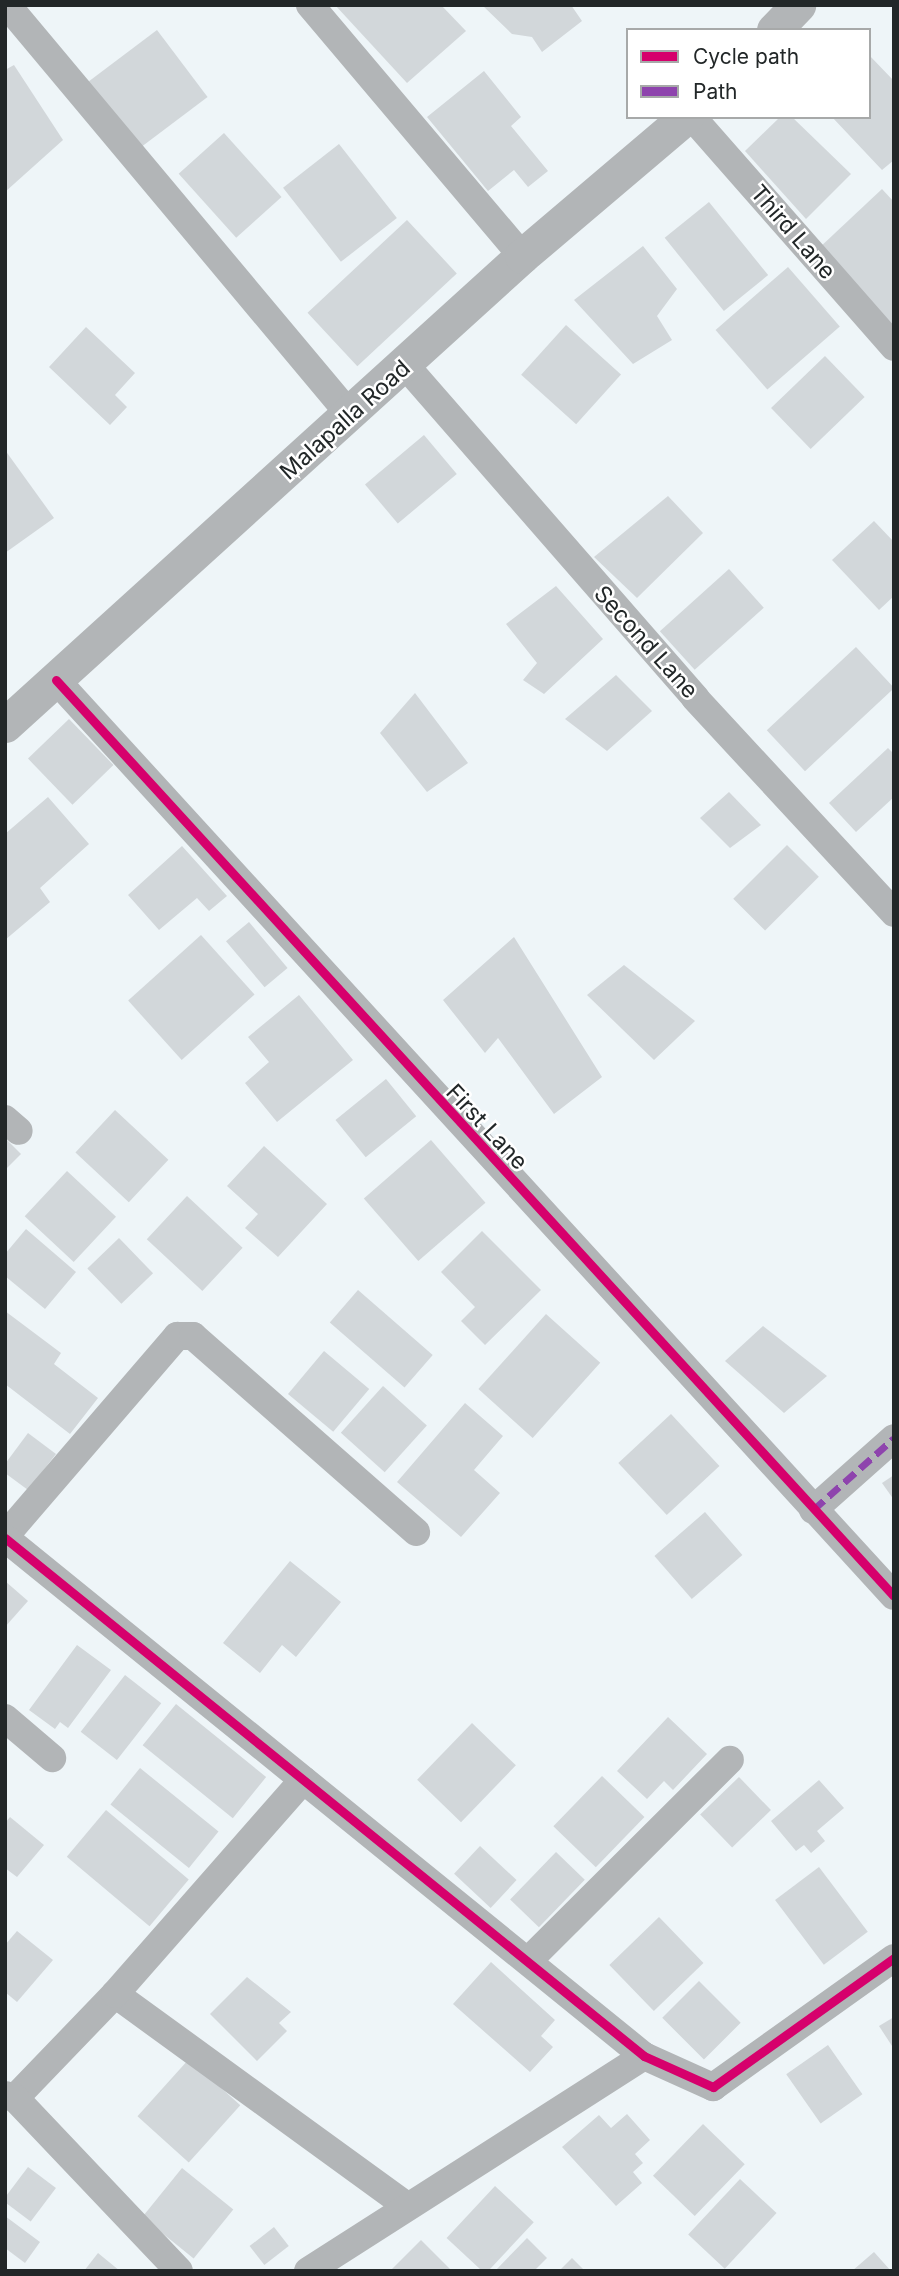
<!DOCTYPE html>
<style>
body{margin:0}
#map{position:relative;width:899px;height:2276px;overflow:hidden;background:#eef5f8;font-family:Inter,sans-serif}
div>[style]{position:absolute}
.building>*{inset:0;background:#d2d7da;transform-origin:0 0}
.minor>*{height:28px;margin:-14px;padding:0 14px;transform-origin:14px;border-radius:14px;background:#b2b5b7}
.tertiary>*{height:35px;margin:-17.5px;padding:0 17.5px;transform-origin:17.5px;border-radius:17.5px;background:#b2b5b7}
.quiet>*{height:7px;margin-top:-3.5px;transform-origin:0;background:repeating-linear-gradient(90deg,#8e44ad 0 14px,transparent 0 21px)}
.cycleway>*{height:9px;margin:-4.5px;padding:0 4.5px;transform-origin:4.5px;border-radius:4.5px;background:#d6006c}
span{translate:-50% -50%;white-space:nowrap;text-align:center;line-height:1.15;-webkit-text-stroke:5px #fff;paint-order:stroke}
.street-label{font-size:23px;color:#222728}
.frame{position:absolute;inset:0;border:7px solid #222728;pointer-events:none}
.legend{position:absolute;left:626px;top:28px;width:245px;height:91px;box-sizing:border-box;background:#fff;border:2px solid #a7a9a9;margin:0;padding:9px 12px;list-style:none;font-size:21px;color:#222728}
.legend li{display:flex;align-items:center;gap:14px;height:35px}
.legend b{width:35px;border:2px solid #a7a9a9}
</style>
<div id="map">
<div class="building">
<i style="clip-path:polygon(335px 5px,441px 5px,466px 31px,407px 83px)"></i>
<i style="clip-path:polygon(482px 5px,571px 5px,582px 21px,542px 52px,532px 37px,512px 34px)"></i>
<i style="left:157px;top:30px;width:84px;height:86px;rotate:53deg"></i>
<i style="clip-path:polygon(869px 55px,894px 81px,894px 160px,882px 170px,832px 117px,869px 117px)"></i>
<i style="clip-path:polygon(14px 65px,63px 140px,5px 192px,5px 70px)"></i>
<i style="clip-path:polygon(484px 71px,521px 117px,511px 126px,548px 171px,528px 187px,514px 170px,488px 191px,427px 117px)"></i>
<i style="clip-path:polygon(780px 117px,792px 117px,851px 174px,806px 219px,745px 151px)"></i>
<i style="left:224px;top:133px;width:86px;height:61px;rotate:48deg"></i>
<i style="left:339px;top:144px;width:94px;height:71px;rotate:52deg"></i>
<i style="clip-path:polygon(882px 189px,894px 202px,894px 330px,818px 249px)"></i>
<i style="left:709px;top:202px;width:94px;height:57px;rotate:51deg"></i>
<i style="left:407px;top:220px;width:73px;height:136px;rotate:47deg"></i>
<i style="clip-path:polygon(643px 246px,677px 289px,657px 316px,672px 340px,633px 364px,574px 300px)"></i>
<i style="left:788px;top:267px;width:79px;height:96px;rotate:49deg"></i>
<i style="left:566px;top:325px;width:74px;height:67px;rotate:42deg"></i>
<i style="clip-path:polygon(86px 327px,135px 373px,115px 395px,127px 407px,110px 425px,49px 367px)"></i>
<i style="left:825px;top:356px;width:57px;height:75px;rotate:46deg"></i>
<i style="left:424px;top:435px;width:51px;height:77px;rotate:50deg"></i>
<i style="clip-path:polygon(5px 450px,54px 518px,5px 553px)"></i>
<i style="clip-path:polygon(668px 496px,703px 533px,637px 598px,594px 557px)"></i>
<i style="clip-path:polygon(874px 521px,894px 542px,894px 596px,879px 610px,832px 560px)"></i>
<i style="left:729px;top:569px;width:52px;height:93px;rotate:48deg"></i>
<i style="clip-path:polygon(556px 586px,603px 639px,544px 694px,523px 680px,537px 663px,506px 624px)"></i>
<i style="left:856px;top:647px;width:56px;height:122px;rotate:47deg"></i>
<i style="clip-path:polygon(616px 675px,652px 711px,607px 751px,565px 719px)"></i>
<i style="clip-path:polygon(415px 693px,468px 763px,427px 792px,380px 733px)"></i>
<i style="left:69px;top:719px;width:64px;height:57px;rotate:46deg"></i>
<i style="clip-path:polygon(888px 748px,894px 754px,894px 797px,856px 832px,829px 803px)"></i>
<i style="clip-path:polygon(729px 792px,761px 825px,730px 848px,700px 818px)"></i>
<i style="clip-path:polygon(48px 797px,89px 844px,40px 888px,50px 902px,5px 940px,5px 834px)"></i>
<i style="left:787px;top:845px;width:45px;height:76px;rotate:45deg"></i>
<i style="clip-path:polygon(182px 846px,227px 896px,209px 911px,197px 898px,159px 930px,128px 895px)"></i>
<i style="left:249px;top:922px;width:60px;height:30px;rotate:50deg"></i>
<i style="left:201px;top:935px;width:80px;height:98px;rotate:48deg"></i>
<i style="clip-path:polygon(514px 937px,602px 1077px,554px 1114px,498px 1038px,485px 1053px,443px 1000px)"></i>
<i style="clip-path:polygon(624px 965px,695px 1021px,654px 1060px,587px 995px)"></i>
<i style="clip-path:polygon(299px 995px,353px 1060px,277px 1122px,245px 1083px,269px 1062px,248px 1037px)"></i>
<i style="left:386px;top:1079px;width:48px;height:65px;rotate:51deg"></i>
<i style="left:115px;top:1110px;width:73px;height:58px;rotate:43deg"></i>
<i style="clip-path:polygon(5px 1138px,21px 1154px,5px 1170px)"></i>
<i style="left:431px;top:1140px;width:83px;height:89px;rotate:49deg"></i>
<i style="clip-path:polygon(264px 1146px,327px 1204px,278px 1257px,245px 1228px,258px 1214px,227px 1186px)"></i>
<i style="left:67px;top:1171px;width:67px;height:62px;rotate:43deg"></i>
<i style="left:187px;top:1196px;width:76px;height:59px;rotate:43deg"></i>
<i style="clip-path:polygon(26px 1229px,76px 1272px,45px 1309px,5px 1276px,5px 1254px)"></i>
<i style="clip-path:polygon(482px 1231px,541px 1290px,485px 1345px,461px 1321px,475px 1307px,441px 1272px)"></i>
<i style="left:119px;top:1238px;width:49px;height:44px;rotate:46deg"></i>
<i style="left:358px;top:1290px;width:99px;height:43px;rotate:41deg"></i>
<i style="clip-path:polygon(5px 1311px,61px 1353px,54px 1364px,98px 1398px,70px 1434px,5px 1384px)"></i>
<i style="left:546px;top:1314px;width:73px;height:101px;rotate:42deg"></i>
<i style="clip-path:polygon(763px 1326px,827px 1376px,784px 1413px,725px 1361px)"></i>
<i style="left:324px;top:1351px;width:59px;height:56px;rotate:40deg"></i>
<i style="left:383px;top:1386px;width:59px;height:63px;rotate:42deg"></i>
<i style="clip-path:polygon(465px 1403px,503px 1436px,474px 1470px,500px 1493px,461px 1537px,397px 1482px)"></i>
<i style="left:671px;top:1414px;width:71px;height:72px;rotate:47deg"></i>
<i style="clip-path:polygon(28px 1433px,56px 1454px,28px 1490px,5px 1473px,5px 1464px)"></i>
<i style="clip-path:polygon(894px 1475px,894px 1500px,882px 1483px)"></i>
<i style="left:705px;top:1512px;width:57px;height:67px;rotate:49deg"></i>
<i style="clip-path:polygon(290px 1561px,341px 1602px,296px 1657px,282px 1645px,260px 1673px,223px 1643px)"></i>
<i style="clip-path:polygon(5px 1581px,28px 1601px,5px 1627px)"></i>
<i style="clip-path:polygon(77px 1645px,111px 1670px,68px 1728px,60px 1722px,55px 1729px,29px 1710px)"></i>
<i style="left:125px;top:1675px;width:46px;height:72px;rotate:38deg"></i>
<i style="left:176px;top:1704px;width:116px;height:53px;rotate:39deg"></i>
<i style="clip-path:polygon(668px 1717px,707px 1754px,673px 1790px,664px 1781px,647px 1799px,617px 1771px)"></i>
<i style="left:472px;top:1723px;width:61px;height:79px;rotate:44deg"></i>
<i style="left:140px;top:1768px;width:101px;height:47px;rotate:39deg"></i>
<i style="left:602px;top:1776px;width:59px;height:70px;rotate:44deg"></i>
<i style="left:739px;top:1777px;width:46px;height:54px;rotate:46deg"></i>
<i style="clip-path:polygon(819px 1780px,844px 1808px,817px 1831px,825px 1841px,811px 1853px,804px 1845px,796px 1851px,771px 1821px)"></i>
<i style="left:106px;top:1810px;width:108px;height:61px;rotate:40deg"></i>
<i style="clip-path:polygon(10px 1817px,44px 1845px,17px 1877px,5px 1868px,5px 1823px)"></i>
<i style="left:480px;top:1846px;width:50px;height:38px;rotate:43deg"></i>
<i style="left:556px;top:1852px;width:40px;height:66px;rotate:44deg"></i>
<i style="left:819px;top:1867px;width:81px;height:55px;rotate:53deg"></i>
<i style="left:659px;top:1917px;width:64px;height:69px;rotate:46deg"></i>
<i style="clip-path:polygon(17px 1931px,53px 1960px,17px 2002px,5px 1992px,5px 1945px)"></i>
<i style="clip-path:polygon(491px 1962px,555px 2020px,541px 2036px,553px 2047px,530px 2072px,453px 2004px)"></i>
<i style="clip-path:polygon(247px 1977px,291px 2012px,279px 2023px,287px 2031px,257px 2061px,210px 2014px)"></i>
<i style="left:699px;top:1981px;width:59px;height:52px;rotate:45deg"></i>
<i style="clip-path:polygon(894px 2017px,894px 2049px,879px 2026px)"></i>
<i style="left:828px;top:2045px;width:60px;height:51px;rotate:55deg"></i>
<i style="left:189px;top:2059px;width:69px;height:77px;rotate:42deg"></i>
<i style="clip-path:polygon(627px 2114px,650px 2140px,635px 2154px,643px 2163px,633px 2172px,642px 2183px,616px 2206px,562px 2147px,599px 2115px,611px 2128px)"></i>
<i style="left:703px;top:2124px;width:58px;height:72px;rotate:44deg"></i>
<i style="left:28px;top:2167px;width:35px;height:42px;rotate:37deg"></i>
<i style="left:182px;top:2168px;width:66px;height:63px;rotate:39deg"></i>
<i style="left:740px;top:2179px;width:50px;height:76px;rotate:43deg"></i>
<i style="left:495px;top:2186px;width:53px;height:71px;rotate:43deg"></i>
<i style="clip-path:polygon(5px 2216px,40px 2242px,25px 2263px,5px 2248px)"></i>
<i style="left:274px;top:2227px;width:24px;height:31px;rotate:52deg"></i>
<i style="clip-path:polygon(527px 2238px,547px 2258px,534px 2271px,495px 2271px)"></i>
<i style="clip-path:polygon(421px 2240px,452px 2271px,390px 2271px)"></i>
<i style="clip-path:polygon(874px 2252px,891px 2271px,852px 2271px)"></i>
<i style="clip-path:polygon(98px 2253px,120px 2271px,84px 2271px)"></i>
<i style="clip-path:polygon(572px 2258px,585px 2271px,559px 2271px)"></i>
</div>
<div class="minor">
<i style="left:7px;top:5px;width:535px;rotate:50.08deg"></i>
<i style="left:310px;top:5px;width:329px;rotate:49.8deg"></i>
<i style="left:692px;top:117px;width:306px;rotate:48.7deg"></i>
<i style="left:405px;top:365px;width:442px;rotate:48.9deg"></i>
<i style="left:695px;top:698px;width:293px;rotate:47.2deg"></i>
<i style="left:56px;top:680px;width:1241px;rotate:47.55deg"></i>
<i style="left:5px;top:1119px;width:18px;rotate:41deg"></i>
<i style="left:813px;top:1510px;width:108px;rotate:-41.6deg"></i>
<i style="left:5px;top:1536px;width:264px;rotate:-49.3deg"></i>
<i style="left:177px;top:1336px;width:16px"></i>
<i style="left:193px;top:1336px;width:297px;rotate:41.3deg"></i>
<i style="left:5px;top:1538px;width:823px;rotate:39.03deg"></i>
<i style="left:644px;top:2056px;width:76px;rotate:24.2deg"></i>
<i style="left:713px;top:2087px;width:222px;rotate:-35.5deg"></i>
<i style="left:5px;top:1718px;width:62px;rotate:40.4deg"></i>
<i style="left:528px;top:1961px;width:285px;rotate:-44.9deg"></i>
<i style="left:115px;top:1994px;width:361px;rotate:36deg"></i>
<i style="left:5px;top:2095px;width:10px;rotate:17deg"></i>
<i style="left:15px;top:2098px;width:144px;rotate:-46.1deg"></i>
<i style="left:115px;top:1994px;width:285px;rotate:-48.7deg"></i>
<i style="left:15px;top:2098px;width:238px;rotate:46.5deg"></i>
<i style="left:308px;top:2271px;width:399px;rotate:-32.6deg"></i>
</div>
<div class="tertiary">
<i style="left:774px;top:30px;width:35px;rotate:-46deg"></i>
<i style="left:5px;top:725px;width:698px;rotate:-42.21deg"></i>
<i style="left:522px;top:256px;width:215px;rotate:-40.3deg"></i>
</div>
<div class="quiet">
<i style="left:813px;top:1510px;width:108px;rotate:-41.6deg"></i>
</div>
<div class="cycleway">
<i style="left:56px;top:680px;width:1241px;rotate:47.55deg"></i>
<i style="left:5px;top:1538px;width:823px;rotate:39.03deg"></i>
<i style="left:644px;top:2056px;width:76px;rotate:24.2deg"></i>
<i style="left:713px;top:2087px;width:222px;rotate:-35.5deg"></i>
</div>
<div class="street-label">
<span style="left:793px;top:232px;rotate:49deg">Third Lane</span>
<span style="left:345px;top:420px;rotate:-42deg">Malapalla Road</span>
<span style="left:646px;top:642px;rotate:48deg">Second Lane</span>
<span style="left:487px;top:1127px;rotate:47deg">First Lane</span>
</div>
<div class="frame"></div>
<ul class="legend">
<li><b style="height:9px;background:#d6006c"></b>Cycle path</li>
<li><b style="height:9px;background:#8e44ad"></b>Path</li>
</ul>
</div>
